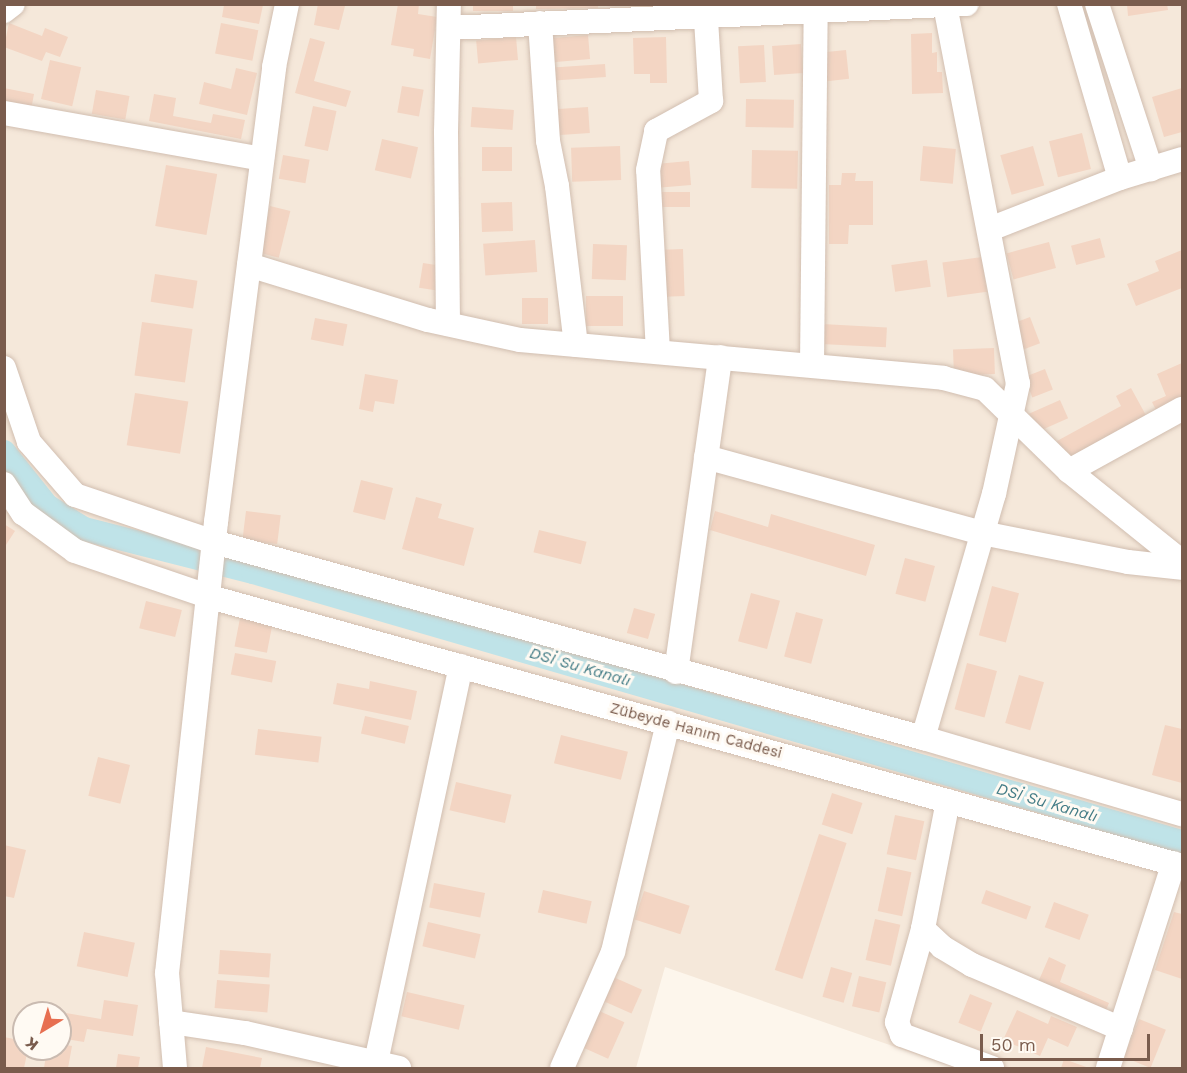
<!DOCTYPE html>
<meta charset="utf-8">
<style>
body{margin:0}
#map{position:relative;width:1187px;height:1073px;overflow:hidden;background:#fdf6ec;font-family:"Work Sans",sans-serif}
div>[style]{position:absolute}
.residential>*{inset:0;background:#f5e8da}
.canal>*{height:24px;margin:-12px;padding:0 12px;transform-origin:12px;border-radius:12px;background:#bfe3e8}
.building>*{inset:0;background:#f3d5c3;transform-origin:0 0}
.roads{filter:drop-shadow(0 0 2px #d1beb0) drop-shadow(0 0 2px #d1beb0)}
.minor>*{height:24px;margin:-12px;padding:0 12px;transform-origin:12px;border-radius:12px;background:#fff}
span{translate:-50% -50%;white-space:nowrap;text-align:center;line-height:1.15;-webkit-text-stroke:6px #fffaf3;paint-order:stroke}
.street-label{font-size:15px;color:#7a5c4d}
.water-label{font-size:16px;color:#437c86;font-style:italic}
.frame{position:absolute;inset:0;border:6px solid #7a5c4d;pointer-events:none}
.north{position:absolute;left:12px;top:1001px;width:60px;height:60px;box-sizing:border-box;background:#fffaf3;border:2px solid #cabbb1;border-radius:50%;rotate:218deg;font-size:16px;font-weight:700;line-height:24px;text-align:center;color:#7a5c4d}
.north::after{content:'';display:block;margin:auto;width:21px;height:27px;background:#e76f51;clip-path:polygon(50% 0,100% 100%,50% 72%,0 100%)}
.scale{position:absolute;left:980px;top:1034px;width:170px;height:27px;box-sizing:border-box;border:3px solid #7a5c4d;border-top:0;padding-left:8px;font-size:18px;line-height:21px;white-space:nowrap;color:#7a5c4d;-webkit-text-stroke:4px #fffaf3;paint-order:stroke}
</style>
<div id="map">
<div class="residential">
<i style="clip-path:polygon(evenodd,5px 5px,1182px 5px,1182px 1068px,956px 1068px,665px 967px,636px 1068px,5px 1068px,5px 5px,24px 1013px,60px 1013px,60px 1049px,24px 1049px,24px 1013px)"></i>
</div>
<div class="canal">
<i style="left:4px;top:452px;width:69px;rotate:51.5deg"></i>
<i style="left:47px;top:506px;width:44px;rotate:31.9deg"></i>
<i style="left:84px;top:529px;width:174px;rotate:14.3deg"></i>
<i style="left:253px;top:572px;width:967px;rotate:16.21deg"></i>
</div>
<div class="building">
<i style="clip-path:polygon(318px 4px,345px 6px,339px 30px,314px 25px)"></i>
<i style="clip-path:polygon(398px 4px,419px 4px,418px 14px,437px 17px,430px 59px,413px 56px,414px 49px,391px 45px)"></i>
<i style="left:473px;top:4px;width:40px;height:7px"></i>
<i style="clip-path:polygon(536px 4px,598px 4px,598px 8px,536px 9px)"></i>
<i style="clip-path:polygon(1127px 4px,1167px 4px,1168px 10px,1128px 16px)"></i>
<i style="clip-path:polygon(224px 5px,263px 5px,259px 24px,222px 17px)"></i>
<i style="clip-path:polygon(9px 23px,42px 36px,45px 28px,68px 37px,60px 57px,46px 52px,42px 61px,4px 47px)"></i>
<i style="left:221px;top:23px;width:38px;height:31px;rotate:11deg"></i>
<i style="clip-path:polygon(932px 33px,932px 53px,937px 52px,937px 72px,942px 72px,943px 93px,912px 94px,911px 34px)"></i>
<i style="left:588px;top:35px;width:24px;height:43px;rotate:85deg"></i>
<i style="left:516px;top:37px;width:23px;height:40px;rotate:85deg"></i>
<i style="clip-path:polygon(666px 37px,667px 83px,650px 83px,650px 74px,634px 74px,633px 38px)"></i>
<i style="clip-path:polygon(310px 38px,325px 42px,314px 81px,351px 91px,346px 107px,295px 93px)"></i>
<i style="left:801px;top:44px;width:29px;height:29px;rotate:86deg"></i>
<i style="left:764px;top:45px;width:37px;height:26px;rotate:87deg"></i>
<i style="left:846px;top:50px;width:29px;height:22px;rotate:84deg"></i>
<i style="left:50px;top:60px;width:32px;height:40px;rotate:13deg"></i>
<i style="left:605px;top:64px;width:13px;height:59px;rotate:86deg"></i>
<i style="clip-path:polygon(236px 68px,257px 73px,247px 115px,199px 104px,204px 82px,231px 89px)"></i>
<i style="left:402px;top:86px;width:22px;height:27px;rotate:10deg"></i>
<i style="clip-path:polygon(4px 88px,34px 94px,31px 110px,4px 104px)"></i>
<i style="clip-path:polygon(1182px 88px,1182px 132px,1164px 137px,1152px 97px)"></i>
<i style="left:96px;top:90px;width:34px;height:24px;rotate:10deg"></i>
<i style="clip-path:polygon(154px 94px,176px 98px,173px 116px,211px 123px,213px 114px,245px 120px,241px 139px,149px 121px)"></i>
<i style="left:746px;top:99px;width:48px;height:28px;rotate:1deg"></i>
<i style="left:313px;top:106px;width:24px;height:41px;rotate:12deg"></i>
<i style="left:472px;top:107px;width:42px;height:20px;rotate:4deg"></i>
<i style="left:588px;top:107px;width:26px;height:37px;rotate:86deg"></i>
<i style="left:1082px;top:133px;width:37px;height:34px;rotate:76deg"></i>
<i style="left:382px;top:139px;width:37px;height:32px;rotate:13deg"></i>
<i style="left:620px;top:146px;width:34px;height:49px;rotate:88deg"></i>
<i style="left:923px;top:146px;width:33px;height:35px;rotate:5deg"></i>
<i style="left:1033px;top:146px;width:41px;height:34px;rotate:74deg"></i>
<i style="left:482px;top:147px;width:30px;height:24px"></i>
<i style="left:752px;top:150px;width:46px;height:38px;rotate:1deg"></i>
<i style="left:283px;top:155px;width:27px;height:24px;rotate:10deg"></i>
<i style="left:689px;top:161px;width:24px;height:36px;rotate:85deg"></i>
<i style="left:166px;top:165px;width:52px;height:62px;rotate:10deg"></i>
<i style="clip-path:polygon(842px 173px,856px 173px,855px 181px,873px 181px,873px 225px,849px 225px,848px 244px,829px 244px,829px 185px,841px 185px)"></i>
<i style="left:690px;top:192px;width:15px;height:37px;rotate:90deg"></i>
<i style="left:512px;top:202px;width:29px;height:31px;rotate:88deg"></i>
<i style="left:270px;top:206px;width:21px;height:48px;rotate:14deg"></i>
<i style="left:1100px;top:238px;width:20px;height:30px;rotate:75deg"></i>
<i style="left:535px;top:240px;width:32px;height:52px;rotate:86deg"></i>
<i style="left:1049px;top:242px;width:27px;height:44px;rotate:75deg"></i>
<i style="left:593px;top:244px;width:34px;height:35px;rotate:2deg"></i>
<i style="left:683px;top:249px;width:47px;height:26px;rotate:88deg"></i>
<i style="clip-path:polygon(1182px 250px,1182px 288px,1136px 306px,1127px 284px,1159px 271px,1155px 261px)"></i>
<i style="left:982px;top:257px;width:35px;height:40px;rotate:82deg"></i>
<i style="left:927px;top:260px;width:27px;height:36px;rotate:82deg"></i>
<i style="left:423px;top:263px;width:18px;height:25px;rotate:9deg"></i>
<i style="left:155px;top:274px;width:43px;height:28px;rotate:9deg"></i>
<i style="left:586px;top:296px;width:37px;height:30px"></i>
<i style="left:522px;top:298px;width:26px;height:26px"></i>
<i style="left:1030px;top:317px;width:28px;height:22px;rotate:69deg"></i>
<i style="left:315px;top:318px;width:33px;height:22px;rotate:11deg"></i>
<i style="left:142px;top:322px;width:51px;height:54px;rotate:8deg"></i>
<i style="left:822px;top:324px;width:65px;height:20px;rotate:3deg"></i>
<i style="left:994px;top:348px;width:26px;height:41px;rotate:88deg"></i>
<i style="clip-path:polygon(1182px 363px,1182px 401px,1157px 412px,1152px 402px,1166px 396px,1157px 374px)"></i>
<i style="left:1045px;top:369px;width:22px;height:22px;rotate:69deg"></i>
<i style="clip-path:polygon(365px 374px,398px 380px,394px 404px,375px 401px,373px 412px,359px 409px)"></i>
<i style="clip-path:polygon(1131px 388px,1148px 419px,1069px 463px,1057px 441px,1121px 406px,1116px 396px)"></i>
<i style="left:135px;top:393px;width:54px;height:53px;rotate:9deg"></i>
<i style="left:1060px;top:400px;width:20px;height:34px;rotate:66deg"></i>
<i style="left:361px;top:480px;width:33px;height:33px;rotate:14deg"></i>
<i style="clip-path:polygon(416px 497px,442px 504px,438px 518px,474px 528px,464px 566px,402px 549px)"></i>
<i style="left:246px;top:511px;width:35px;height:29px;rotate:7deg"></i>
<i style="clip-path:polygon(715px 511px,768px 527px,771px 514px,875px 545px,866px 576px,710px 530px)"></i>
<i style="clip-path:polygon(4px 524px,15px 531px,4px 548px)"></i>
<i style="left:539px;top:530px;width:49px;height:23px;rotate:14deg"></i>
<i style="left:905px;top:558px;width:31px;height:37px;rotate:15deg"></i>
<i style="left:992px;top:586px;width:28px;height:51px;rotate:15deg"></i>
<i style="left:751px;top:593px;width:30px;height:50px;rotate:15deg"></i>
<i style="left:146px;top:601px;width:37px;height:28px;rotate:14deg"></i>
<i style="left:634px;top:608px;width:22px;height:26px;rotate:16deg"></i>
<i style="left:796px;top:612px;width:28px;height:46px;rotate:15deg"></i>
<i style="left:241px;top:613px;width:33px;height:34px;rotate:11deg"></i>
<i style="left:235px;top:653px;width:42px;height:22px;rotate:11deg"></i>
<i style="left:967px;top:663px;width:31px;height:48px;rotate:15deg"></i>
<i style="left:1019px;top:675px;width:26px;height:50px;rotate:16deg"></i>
<i style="clip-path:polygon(370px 681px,417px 691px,411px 720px,333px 704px,337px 683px,369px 689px)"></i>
<i style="left:365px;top:716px;width:45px;height:18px;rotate:13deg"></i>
<i style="clip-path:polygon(1165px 725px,1182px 729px,1182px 783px,1152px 775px)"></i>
<i style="left:258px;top:729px;width:64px;height:26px;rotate:7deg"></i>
<i style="left:561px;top:735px;width:69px;height:29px;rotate:14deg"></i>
<i style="left:98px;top:757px;width:33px;height:40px;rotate:14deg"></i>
<i style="left:456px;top:782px;width:57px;height:29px;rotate:13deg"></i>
<i style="left:832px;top:793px;width:32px;height:33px;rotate:18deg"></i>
<i style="left:895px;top:815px;width:30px;height:40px;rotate:12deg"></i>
<i style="left:819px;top:834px;width:29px;height:143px;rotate:18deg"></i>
<i style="clip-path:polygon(4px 845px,26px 850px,14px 898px,4px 896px)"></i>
<i style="left:887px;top:867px;width:25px;height:45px;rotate:12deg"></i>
<i style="left:434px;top:883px;width:52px;height:25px;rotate:11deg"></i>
<i style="left:543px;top:890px;width:50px;height:23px;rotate:13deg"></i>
<i style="left:986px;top:890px;width:48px;height:14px;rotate:20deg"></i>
<i style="left:644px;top:891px;width:48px;height:30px;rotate:18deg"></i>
<i style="left:1054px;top:902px;width:37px;height:27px;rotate:20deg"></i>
<i style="clip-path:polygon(1174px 912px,1182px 914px,1182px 979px,1155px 970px)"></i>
<i style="left:875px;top:919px;width:26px;height:42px;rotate:13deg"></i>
<i style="left:428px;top:922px;width:54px;height:25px;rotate:13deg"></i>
<i style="left:84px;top:932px;width:52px;height:35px;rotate:12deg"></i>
<i style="left:220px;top:950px;width:51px;height:24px;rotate:4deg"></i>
<i style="clip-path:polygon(1049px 957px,1066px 965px,1060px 982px,1109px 1003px,1104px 1015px,1036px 987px)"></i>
<i style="left:831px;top:967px;width:22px;height:31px;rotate:16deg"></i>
<i style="left:611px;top:976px;width:34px;height:26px;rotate:24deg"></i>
<i style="left:859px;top:976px;width:28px;height:31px;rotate:13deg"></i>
<i style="left:217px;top:980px;width:53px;height:28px;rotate:5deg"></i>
<i style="left:407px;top:992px;width:59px;height:25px;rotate:13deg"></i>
<i style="left:970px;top:994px;width:24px;height:31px;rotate:22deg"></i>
<i style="clip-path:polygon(104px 1000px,138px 1005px,133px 1036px,87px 1029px,84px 1042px,60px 1038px,60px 1012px,101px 1019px)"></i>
<i style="left:597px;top:1010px;width:30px;height:40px;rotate:24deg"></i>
<i style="clip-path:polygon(1017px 1010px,1048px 1024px,1051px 1016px,1077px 1027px,1068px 1047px,1048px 1038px,1040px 1056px,1003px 1040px)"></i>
<i style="left:1139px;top:1019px;width:29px;height:41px;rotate:22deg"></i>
<i style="clip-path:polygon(4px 1037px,24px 1041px,24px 1049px,28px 1049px,24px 1068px,4px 1068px)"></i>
<i style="clip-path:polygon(60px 1044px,72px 1046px,68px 1068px,44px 1068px,47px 1049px,60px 1049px)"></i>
<i style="clip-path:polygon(206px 1047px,262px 1058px,260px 1068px,202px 1068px)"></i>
<i style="clip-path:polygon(118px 1054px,140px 1057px,138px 1068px,116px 1068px)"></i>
<i style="clip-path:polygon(1064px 1059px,1089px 1068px,1061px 1068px)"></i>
</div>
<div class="roads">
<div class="minor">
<i style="left:1069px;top:4px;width:181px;rotate:73.7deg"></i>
<i style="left:1097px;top:4px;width:174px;rotate:71.9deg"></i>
<i style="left:4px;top:11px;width:11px;rotate:-38deg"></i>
<i style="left:540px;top:23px;width:118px;rotate:86.1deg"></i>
<i style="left:548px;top:141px;width:46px;rotate:78.7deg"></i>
<i style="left:557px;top:186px;width:160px;rotate:83.2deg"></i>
<i style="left:449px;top:28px;width:518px;rotate:-2.66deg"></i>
<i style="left:4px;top:113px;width:262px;rotate:10.1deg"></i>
<i style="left:990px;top:229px;width:140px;rotate:-21.4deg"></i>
<i style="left:1120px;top:178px;width:65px;rotate:-17deg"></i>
<i style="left:249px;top:265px;width:187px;rotate:17.1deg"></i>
<i style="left:428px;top:320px;width:94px;rotate:12.3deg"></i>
<i style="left:520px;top:340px;width:425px;rotate:5.1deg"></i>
<i style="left:943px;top:378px;width:43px;rotate:14.7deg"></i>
<i style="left:985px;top:389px;width:117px;rotate:44.3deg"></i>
<i style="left:1069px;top:471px;width:145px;rotate:38.8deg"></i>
<i style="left:448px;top:324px;width:192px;rotate:-90.6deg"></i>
<i style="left:446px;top:132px;width:128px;rotate:-88.7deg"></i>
<i style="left:658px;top:352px;width:182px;rotate:-93.1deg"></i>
<i style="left:648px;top:170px;width:40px;rotate:-78deg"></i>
<i style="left:656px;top:131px;width:63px;rotate:-28.6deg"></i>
<i style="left:711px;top:101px;width:97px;rotate:-93.5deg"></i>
<i style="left:812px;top:365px;width:357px;rotate:-89.4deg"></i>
<i style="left:4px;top:368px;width:78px;rotate:71.3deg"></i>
<i style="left:29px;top:442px;width:70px;rotate:49deg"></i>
<i style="left:75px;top:495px;width:147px;rotate:18.7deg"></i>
<i style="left:214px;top:542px;width:736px;rotate:15.45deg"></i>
<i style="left:923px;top:738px;width:270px;rotate:16.4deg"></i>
<i style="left:706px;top:457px;width:286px;rotate:15.4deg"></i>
<i style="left:982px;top:533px;width:149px;rotate:11.2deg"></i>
<i style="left:1128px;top:562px;width:54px;rotate:6.3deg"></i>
<i style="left:1069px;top:471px;width:129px;rotate:-28.8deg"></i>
<i style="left:4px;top:484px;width:35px;rotate:57deg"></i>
<i style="left:23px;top:513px;width:64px;rotate:36.2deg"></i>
<i style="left:75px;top:551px;width:143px;rotate:18.8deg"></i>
<i style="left:210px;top:597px;width:1009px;rotate:15.47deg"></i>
<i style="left:676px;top:672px;width:318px;rotate:-82deg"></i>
<i style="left:923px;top:738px;width:254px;rotate:-73.8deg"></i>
<i style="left:994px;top:494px;width:113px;rotate:-77.7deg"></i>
<i style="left:1018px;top:384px;width:385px;rotate:-100.9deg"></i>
<i style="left:948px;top:801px;width:130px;rotate:101.1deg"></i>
<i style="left:923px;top:929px;width:26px;rotate:43deg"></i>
<i style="left:942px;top:947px;width:35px;rotate:31deg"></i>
<i style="left:972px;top:965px;width:162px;rotate:23.2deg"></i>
<i style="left:923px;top:929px;width:97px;rotate:105.6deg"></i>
<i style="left:897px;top:1022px;width:14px;rotate:69deg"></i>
<i style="left:902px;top:1035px;width:96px;rotate:20.1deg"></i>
<i style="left:171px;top:1022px;width:75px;rotate:8.5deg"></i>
<i style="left:245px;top:1033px;width:158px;rotate:12.8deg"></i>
<i style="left:376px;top:1062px;width:405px;rotate:-77.9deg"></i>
<i style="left:175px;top:1068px;width:95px;rotate:-94.8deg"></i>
<i style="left:167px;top:973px;width:454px;rotate:-83.8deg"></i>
<i style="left:216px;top:522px;width:459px;rotate:-82.7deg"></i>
<i style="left:274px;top:67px;width:64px;rotate:-78.3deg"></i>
<i style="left:562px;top:1068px;width:127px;rotate:-66.3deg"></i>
<i style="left:613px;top:952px;width:236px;rotate:-76.5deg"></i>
<i style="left:1108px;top:1068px;width:215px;rotate:-72.2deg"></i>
</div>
</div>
<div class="street-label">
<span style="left:696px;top:731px;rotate:15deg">Zübeyde Hanım Caddesi</span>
</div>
<div class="water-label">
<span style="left:580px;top:667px;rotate:16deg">DSİ Su Kanalı</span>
<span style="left:1047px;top:803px;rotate:16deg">DSİ Su Kanalı</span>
</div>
<div class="frame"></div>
<div class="north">K</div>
<div class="scale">50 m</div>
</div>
